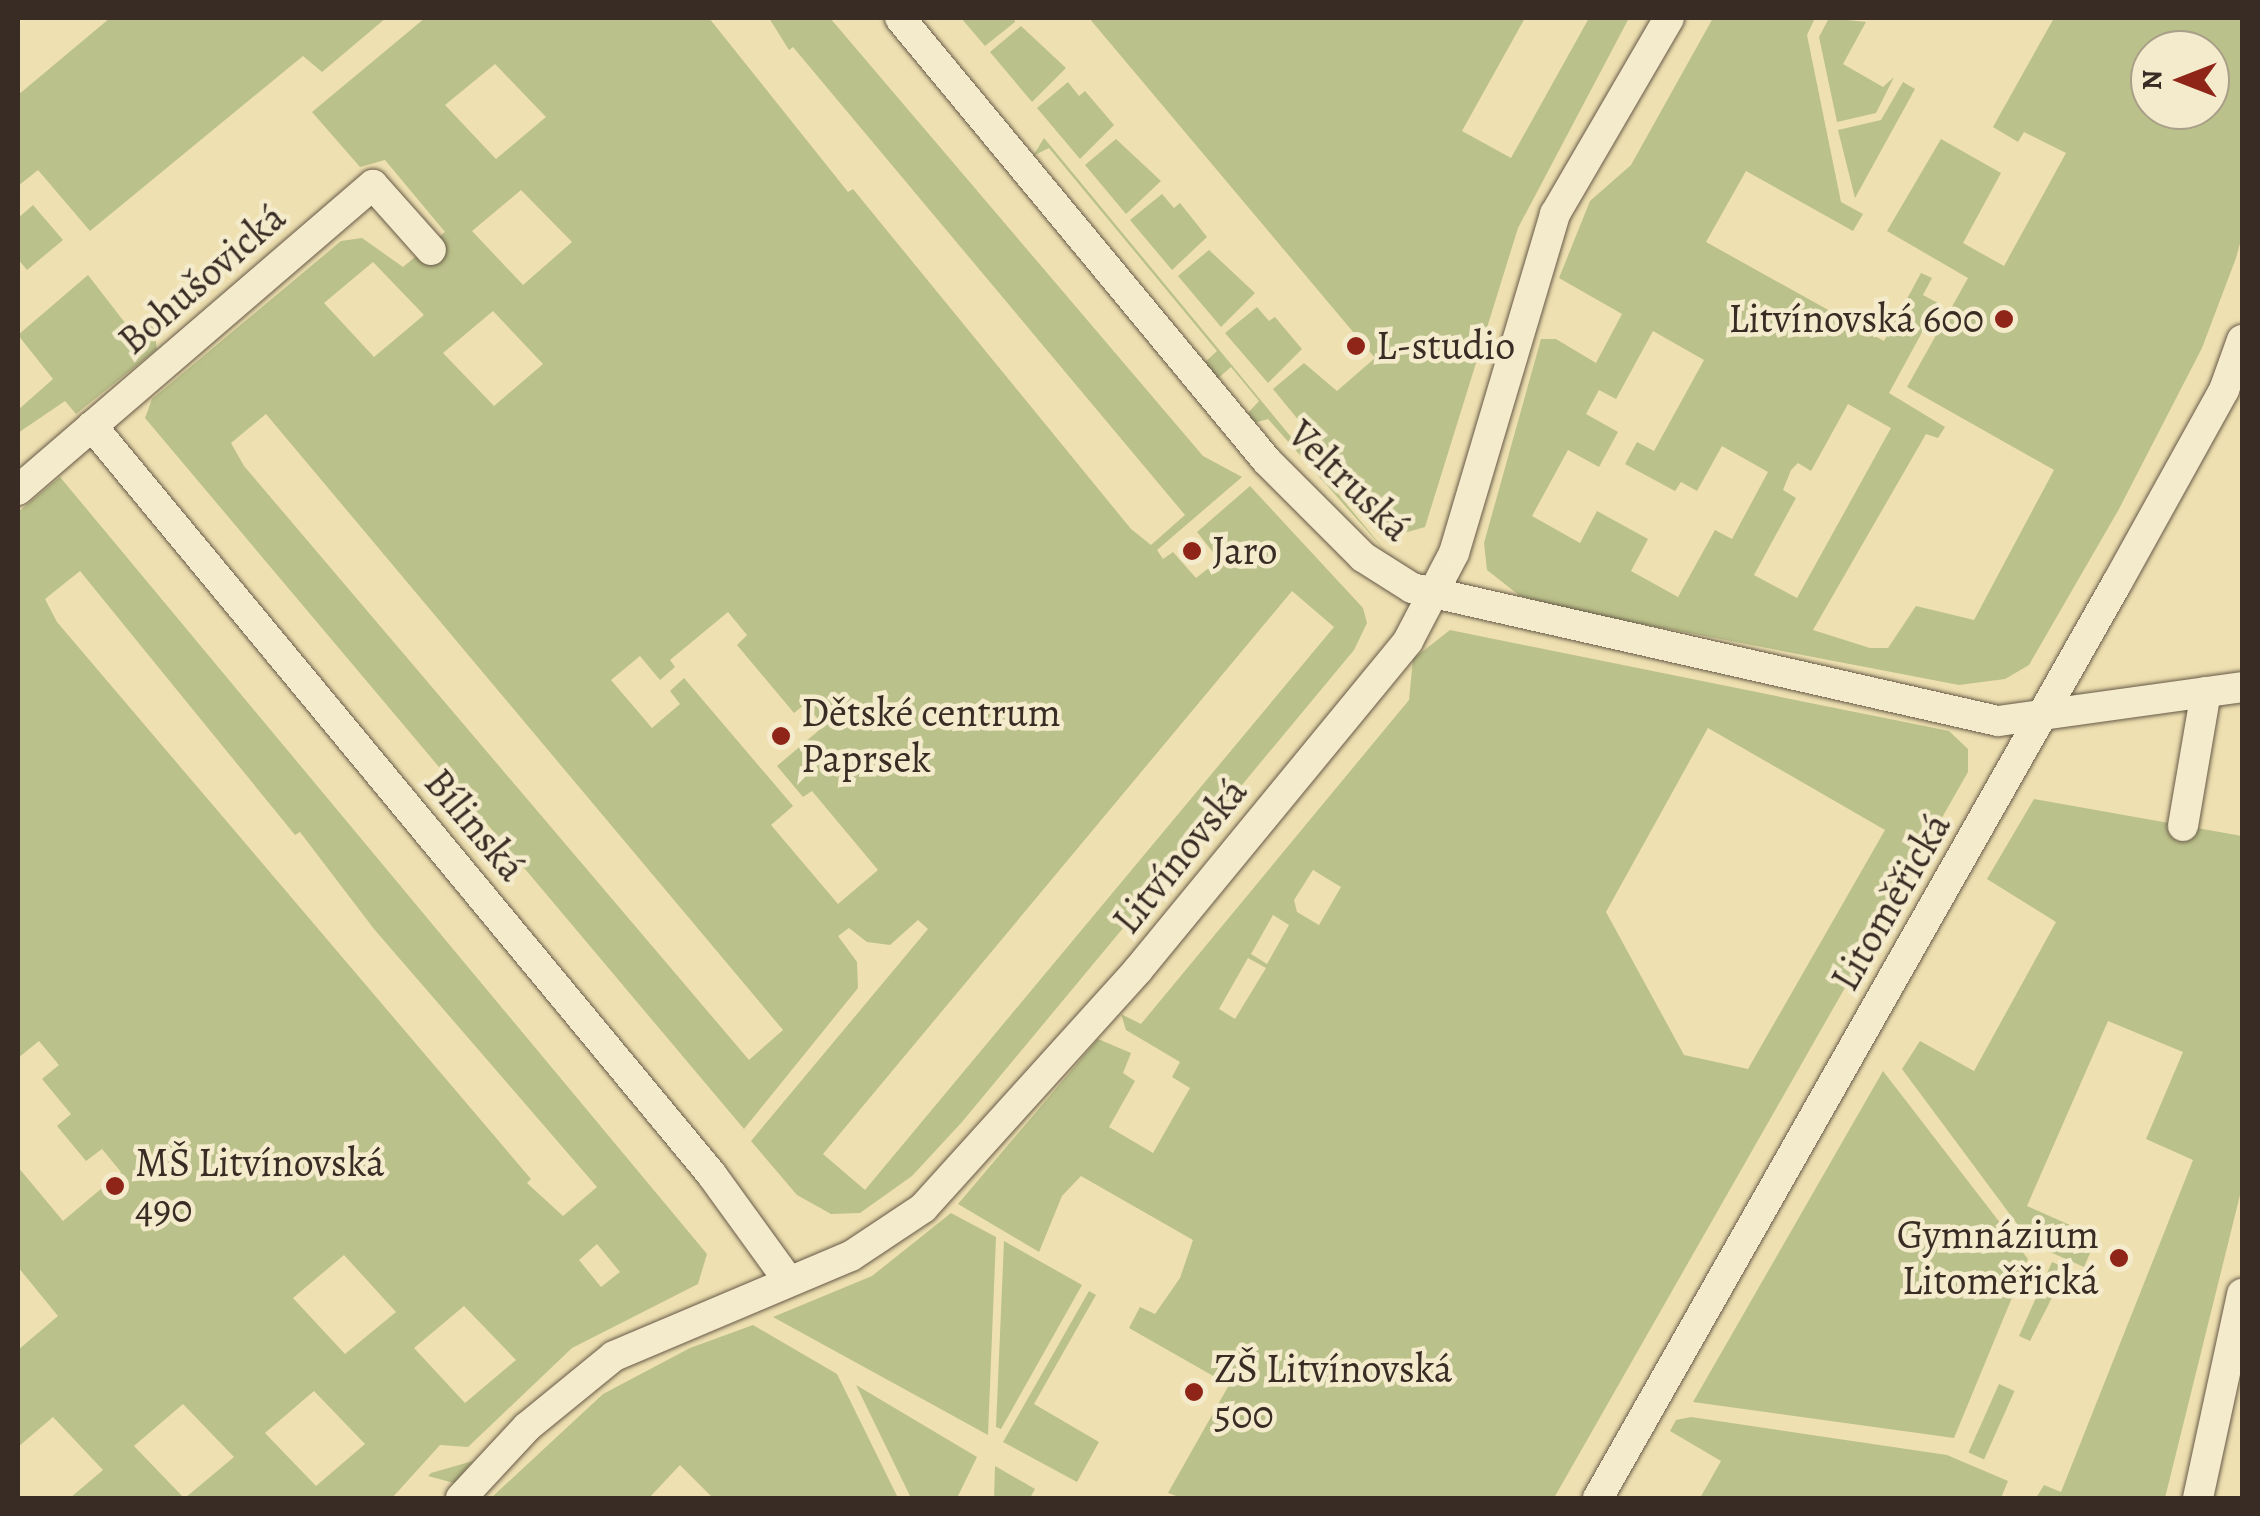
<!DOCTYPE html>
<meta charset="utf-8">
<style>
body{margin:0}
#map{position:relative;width:2260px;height:1516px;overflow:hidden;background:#eee0b0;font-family:Alegreya,serif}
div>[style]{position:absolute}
.green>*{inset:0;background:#bbc18a;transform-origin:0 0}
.roads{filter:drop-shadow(0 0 2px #665948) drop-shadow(0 0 2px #665948)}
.minor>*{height:30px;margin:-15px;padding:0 15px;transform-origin:15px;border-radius:15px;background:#f4ebcc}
.dots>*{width:28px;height:28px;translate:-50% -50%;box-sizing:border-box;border:5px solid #f4ebcc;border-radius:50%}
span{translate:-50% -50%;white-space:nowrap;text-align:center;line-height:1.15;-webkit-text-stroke:9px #f4ebcc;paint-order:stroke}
.street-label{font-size:40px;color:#382c25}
.poi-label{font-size:40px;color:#382c25}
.right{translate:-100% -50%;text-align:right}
.left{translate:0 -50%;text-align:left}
.frame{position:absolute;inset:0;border:20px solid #382c25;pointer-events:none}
.north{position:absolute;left:2130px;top:30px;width:100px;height:100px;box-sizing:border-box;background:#f4ebcc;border:2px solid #a99f89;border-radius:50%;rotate:270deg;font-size:28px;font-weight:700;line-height:40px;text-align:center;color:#382c25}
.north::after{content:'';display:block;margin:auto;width:35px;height:45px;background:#8f2418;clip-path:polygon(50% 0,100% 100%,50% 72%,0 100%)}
</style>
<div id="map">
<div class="green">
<i style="clip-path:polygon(110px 18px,386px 18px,322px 72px,303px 56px,90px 231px,38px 170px,18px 186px,18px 95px)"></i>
<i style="clip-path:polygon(evenodd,425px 18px,709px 18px,848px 192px,853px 189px,1131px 529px,1151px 545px,1185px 515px,793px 47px,789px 50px,769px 18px,830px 18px,1203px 456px,1242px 477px,1157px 550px,1163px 559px,1173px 552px,1196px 578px,1219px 560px,1197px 532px,1250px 486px,1363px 608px,1367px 623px,1354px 650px,962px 1122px,912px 1176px,860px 1213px,831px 1214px,797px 1195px,751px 1141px,928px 929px,918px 920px,890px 945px,867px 942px,849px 928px,838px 936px,857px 962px,858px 988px,744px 1129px,145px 418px,152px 399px,341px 241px,362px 238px,403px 267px,445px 232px,385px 160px,360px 167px,312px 112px,425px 18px,495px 64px,546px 117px,496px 159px,445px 105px,495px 64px,425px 18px,521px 190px,572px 242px,523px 285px,472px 231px,521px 190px,425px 18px,373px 262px,424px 315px,374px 357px,324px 303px,373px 262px,425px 18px,493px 311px,543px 364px,494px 406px,443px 353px,493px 311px,425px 18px,266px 414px,783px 1030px,749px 1060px,244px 466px,231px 443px,266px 414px,425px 18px,1292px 591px,1334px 627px,865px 1190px,823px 1154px,1292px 591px,425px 18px,728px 612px,747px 635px,737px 645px,794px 713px,805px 704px,824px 726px,777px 766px,803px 797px,812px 791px,878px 870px,838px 904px,771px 825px,793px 806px,684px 678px,670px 691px,680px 704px,652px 728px,611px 680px,640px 656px,660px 680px,675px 667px,670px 660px,728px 612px)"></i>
<i style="clip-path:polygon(961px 18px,1014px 18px,1015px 22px,985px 46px)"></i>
<i style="clip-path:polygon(1089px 18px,1525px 18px,1462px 131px,1511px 158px,1589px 18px,1629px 18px,1518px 228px,1425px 527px,1404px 533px,1386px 527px,1273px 389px,1304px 363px,1337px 391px,1375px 358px)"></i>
<i style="clip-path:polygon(evenodd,1713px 18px,1815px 18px,1807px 35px,1841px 202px,1863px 214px,1853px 231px,1746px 171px,1706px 242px,1884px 341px,1921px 273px,1932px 278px,1923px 295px,1938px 303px,1889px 393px,1945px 427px,1938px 438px,1926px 434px,1813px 630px,1870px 648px,1888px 648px,1916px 606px,1974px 620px,2054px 470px,1907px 387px,1968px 278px,1887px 231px,1941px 139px,2001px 173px,1963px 243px,2004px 266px,2066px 153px,2024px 132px,2018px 142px,1993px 127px,2054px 18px,2242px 18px,2242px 236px,2236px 258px,2202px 348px,2119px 509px,2029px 665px,2005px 679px,1959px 685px,1585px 613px,1520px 596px,1487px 570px,1484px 543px,1541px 339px,1556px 339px,1596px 363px,1622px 314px,1559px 278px,1590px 201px,1631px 165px,1713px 18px,2150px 50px,2210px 50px,2210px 110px,2150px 110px,2150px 50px,1713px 18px,1653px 331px,1704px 360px,1654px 451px,1637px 442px,1625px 464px,1675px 491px,1681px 482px,1697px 491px,1722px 446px,1768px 472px,1732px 539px,1715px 530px,1678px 597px,1631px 571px,1648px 539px,1597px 511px,1580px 543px,1532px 516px,1568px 450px,1599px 467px,1618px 432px,1586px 414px,1599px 390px,1616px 399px,1653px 331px,1713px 18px,1848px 404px,1891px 428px,1797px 598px,1754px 575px,1796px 498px,1783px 490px,1791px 470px,1798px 463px,1811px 471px,1848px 404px)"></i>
<i style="clip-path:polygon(1829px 18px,1866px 22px,1843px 64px,1883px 87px,1894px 77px,1876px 113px,1837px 122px,1819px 37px)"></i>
<i style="clip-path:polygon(1021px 26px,1066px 68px,1032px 102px,990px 52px)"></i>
<i style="clip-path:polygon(1068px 82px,1079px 96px,1085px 91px,1114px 125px,1080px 159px,1037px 108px)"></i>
<i style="clip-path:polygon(1903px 82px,1915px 89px,1855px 198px,1838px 130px,1881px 120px)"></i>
<i style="clip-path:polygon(1044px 138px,1387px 553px,1268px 419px,1254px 423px,1248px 413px,1259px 401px,1231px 367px,1216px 380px,1203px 364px,1217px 351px,1049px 148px,1033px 156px)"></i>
<i style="clip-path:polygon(1116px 139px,1161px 181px,1126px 214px,1085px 165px)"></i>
<i style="clip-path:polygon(1162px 194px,1174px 208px,1180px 203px,1207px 237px,1172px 270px,1130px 220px)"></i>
<i style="clip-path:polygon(33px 205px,63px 240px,27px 270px,18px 259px,18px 218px)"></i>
<i style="clip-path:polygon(1209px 250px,1255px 293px,1221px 327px,1178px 276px)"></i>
<i style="clip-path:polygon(88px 275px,136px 337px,153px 324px,157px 349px,76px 414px,65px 401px,18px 433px,18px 410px,53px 379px,18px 335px)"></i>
<i style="clip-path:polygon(1257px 307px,1269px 321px,1275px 317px,1302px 349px,1268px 383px,1225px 333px)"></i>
<i style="clip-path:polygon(evenodd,60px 477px,707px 1254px,698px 1284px,572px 1348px,468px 1447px,440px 1445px,392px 1498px,185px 1498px,234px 1457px,183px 1404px,134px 1446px,184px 1498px,70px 1498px,103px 1470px,53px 1417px,18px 1447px,18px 1350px,58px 1316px,18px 1267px,18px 1167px,63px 1221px,121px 1172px,102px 1149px,86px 1161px,57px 1126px,71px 1114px,42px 1079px,59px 1065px,39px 1041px,18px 1058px,18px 512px,60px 477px,80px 571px,295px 835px,300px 832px,374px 929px,597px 1187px,563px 1216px,527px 1183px,531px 1179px,57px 622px,45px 599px,80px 571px,60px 477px,597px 1244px,620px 1272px,601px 1287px,579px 1260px,597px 1244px,60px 477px,344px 1255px,396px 1312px,345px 1354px,293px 1298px,344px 1255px,60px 477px,464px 1306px,516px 1360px,465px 1403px,414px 1348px,464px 1306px,60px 477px,314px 1391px,365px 1444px,316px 1486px,265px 1433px,314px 1391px)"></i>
<i style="clip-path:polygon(evenodd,1450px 630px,1949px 731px,1968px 749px,1968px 772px,1554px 1498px,1182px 1498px,1168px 1493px,1229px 1385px,1129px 1328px,1140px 1307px,1155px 1314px,1180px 1278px,1193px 1240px,1081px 1176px,1062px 1196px,1039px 1252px,958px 1204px,1098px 1039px,1131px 1053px,1123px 1073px,1135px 1081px,1109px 1127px,1153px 1153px,1190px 1088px,1172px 1077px,1180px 1062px,1126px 1030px,1121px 1014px,1141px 1024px,1409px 700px,1413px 659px,1450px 630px,1708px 728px,1885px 830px,1748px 1069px,1684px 1055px,1606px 912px,1708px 728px,1450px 630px,1313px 870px,1341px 887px,1319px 925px,1297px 912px,1294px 900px,1313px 870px,1450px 630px,1273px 915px,1289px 925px,1267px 964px,1251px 954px,1273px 915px,1450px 630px,1248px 958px,1266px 968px,1235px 1019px,1219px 1009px,1248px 958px)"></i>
<i style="clip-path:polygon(2034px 799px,2242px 836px,2242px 1187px,2165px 1498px,2036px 1498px,2044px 1485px,2061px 1492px,2193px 1160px,2146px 1139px,2183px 1052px,2108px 1021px,2027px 1206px,2097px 1237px,2084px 1267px,2032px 1244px,1902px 1069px,1920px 1041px,1974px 1071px,2056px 922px,1987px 879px)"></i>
<i style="clip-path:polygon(1883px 1071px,2028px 1259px,1954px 1438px,1693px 1402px)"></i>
<i style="clip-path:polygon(951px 1213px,996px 1237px,988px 1435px,773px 1317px,872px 1276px)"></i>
<i style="clip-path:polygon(1004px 1241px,1082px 1285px,1001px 1429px,996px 1427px)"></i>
<i style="clip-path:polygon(2052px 1262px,2094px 1280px,2064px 1274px,2030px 1341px,2019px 1336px)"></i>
<i style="clip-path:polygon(1089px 1291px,1096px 1295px,1034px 1404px,1099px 1442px,1077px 1482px,1003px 1442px)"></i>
<i style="clip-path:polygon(753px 1325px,837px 1374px,898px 1498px,713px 1498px,680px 1465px,649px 1498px,491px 1498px,603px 1394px,690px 1348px)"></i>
<i style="left:1999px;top:1384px;width:17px;height:75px;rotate:24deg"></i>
<i style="clip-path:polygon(856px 1385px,977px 1457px,957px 1498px,911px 1498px)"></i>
<i style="clip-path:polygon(1691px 1417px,1947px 1455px,2008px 1481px,2001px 1498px,1700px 1498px,1721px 1461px,1670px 1431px,1676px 1420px)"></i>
<i style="clip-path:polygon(473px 1461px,454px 1483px,428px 1476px,431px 1473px)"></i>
<i style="clip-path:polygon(995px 1466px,1035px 1489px,1030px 1498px,994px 1498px)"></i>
</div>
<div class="roads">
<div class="minor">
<i style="left:900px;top:18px;width:575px;rotate:50.36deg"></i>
<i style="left:1267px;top:461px;width:136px;rotate:45deg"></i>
<i style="left:1363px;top:557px;width:58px;rotate:32.3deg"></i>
<i style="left:1412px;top:588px;width:601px;rotate:12.79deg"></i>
<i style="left:1998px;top:721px;width:246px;rotate:-7.9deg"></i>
<i style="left:92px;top:426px;width:972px;rotate:50.38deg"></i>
<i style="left:712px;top:1175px;width:130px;rotate:54.1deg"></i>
<i style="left:18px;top:490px;width:468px;rotate:-40.7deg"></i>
<i style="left:373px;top:185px;width:87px;rotate:48.3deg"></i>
<i style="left:2183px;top:826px;width:136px;rotate:-80.3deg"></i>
<i style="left:461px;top:1498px;width:97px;rotate:-47.1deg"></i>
<i style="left:527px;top:1427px;width:112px;rotate:-39.2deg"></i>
<i style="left:614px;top:1356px;width:257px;rotate:-22.9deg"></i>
<i style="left:851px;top:1256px;width:87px;rotate:-33.7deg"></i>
<i style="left:923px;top:1208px;width:321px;rotate:-47.9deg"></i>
<i style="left:1138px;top:970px;width:426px;rotate:-50.6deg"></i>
<i style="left:1408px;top:641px;width:99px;rotate:-62.4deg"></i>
<i style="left:1454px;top:553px;width:354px;rotate:-73.4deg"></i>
<i style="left:1555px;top:214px;width:227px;rotate:-59.8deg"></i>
<i style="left:1598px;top:1498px;width:1052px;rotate:-60.44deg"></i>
<i style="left:2117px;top:583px;width:221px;rotate:-61deg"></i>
<i style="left:2224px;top:390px;width:53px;rotate:-70.2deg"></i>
<i style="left:2198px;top:1498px;width:209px;rotate:-77.8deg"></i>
</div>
</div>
<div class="dots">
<i style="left:2004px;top:319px;background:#8f2418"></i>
<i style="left:1356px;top:346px;background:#8f2418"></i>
<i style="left:1192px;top:551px;background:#8f2418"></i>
<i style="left:781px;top:736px;background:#8f2418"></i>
<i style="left:115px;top:1186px;background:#8f2418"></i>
<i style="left:2119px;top:1258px;background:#8f2418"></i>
<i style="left:1194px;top:1392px;background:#8f2418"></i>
</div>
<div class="street-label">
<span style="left:202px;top:279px;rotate:-41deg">Bohušovická</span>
<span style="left:1349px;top:481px;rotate:44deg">Veltruská</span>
<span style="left:475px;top:825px;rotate:50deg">Bílinská</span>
<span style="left:1180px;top:856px;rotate:-51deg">Litvínovská</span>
<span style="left:1891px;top:902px;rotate:-60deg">Litoměřická</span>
</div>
<div class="poi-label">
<span class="right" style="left:1984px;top:319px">Litvínovská 600</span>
<span class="left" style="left:1376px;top:346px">L-studio</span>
<span class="left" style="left:1212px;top:551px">Jaro</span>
<span class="left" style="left:801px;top:736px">Dětské centrum<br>Paprsek</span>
<span class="left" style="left:135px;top:1186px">MŠ Litvínovská<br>490</span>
<span class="right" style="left:2099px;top:1258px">Gymnázium<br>Litoměřická</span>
<span class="left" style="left:1214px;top:1392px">ZŠ Litvínovská<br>500</span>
</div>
<div class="frame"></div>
<div class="north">N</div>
</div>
